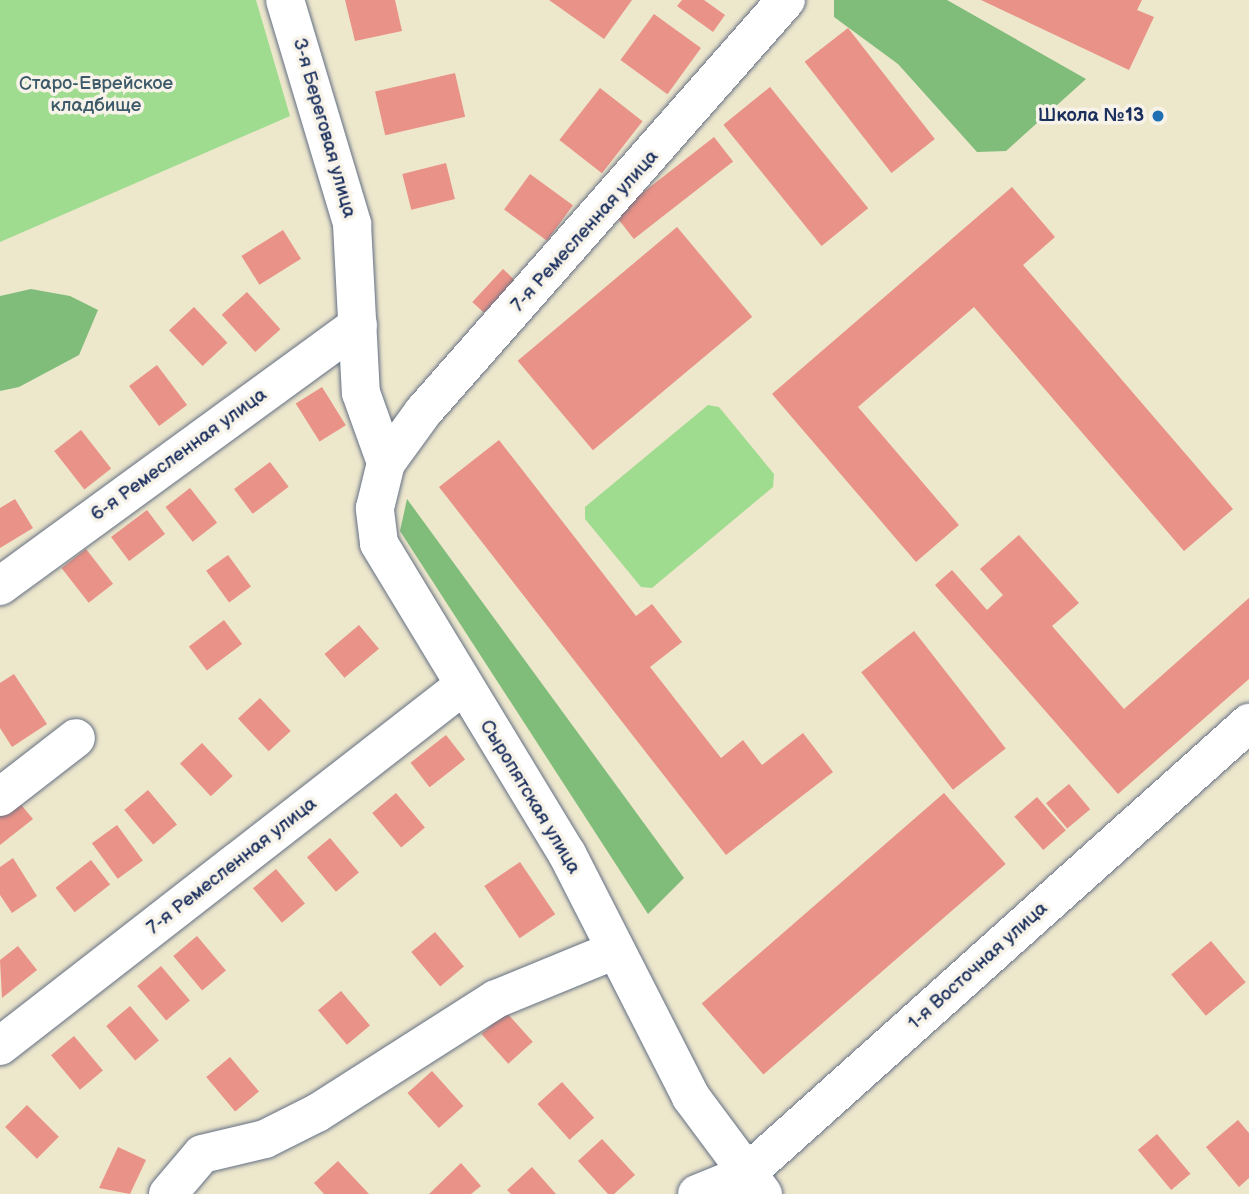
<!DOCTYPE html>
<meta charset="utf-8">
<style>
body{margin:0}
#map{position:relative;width:1249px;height:1194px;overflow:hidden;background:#ede7cc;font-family:"Balsamiq Sans",sans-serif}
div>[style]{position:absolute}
.green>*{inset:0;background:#a0dc90}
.forest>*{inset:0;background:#80bc7a}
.building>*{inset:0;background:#e99287;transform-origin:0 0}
.roads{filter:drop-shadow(0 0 2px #646f84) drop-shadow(0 0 2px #646f84)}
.minor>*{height:38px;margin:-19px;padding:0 19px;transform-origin:19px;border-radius:19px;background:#fff}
.dots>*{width:19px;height:19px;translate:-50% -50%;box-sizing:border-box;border:4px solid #f7f3e8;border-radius:50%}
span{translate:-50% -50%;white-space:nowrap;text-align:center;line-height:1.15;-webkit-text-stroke:7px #f7f3e8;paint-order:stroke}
.park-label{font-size:19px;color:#3c5a6a}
.poi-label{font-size:19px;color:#1b2f5e;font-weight:700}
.right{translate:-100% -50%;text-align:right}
.street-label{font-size:19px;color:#1b2f5e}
</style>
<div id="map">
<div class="green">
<i style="clip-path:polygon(0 0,256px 0,290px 116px,0 242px)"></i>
<i style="clip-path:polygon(708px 405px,719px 407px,774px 474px,773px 487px,652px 588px,641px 587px,585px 519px,585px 507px)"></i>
</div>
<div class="forest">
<i style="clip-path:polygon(834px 0,947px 0,1086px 79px,1006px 151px,977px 152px,898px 64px,834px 17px)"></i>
<i style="clip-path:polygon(31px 289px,70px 296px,98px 310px,79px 355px,19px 387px,0 391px,0 296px)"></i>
<i style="clip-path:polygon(407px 499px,684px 878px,648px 914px,400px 531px)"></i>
</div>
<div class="building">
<i style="clip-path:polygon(345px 0,395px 0,402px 31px,355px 41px)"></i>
<i style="clip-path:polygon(549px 0,632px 0,604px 39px)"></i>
<i style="clip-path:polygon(682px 0,704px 0,725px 15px,713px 32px,677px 6px)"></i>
<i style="clip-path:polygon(981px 0,1142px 0,1137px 10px,1154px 17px,1129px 70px)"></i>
<i style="left:654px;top:14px;width:58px;height:57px;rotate:36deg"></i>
<i style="left:848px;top:28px;width:141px;height:55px;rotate:52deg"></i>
<i style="left:455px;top:73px;width:45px;height:82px;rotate:77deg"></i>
<i style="left:770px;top:87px;width:156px;height:60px;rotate:51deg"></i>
<i style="left:600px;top:88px;width:54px;height:66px;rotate:38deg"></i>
<i style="left:714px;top:137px;width:31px;height:126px;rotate:52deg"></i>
<i style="left:446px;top:163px;width:37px;height:45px;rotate:76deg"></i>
<i style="left:530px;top:174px;width:53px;height:44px;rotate:36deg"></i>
<i style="clip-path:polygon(1012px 187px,1055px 237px,1023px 265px,1233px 509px,1184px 551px,974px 307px,858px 407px,959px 525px,916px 562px,772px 394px)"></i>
<i style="left:677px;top:227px;width:117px;height:208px;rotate:50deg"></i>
<i style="left:283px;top:230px;width:34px;height:49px;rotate:58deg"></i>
<i style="left:503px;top:269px;width:16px;height:45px;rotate:43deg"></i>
<i style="left:247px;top:292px;width:50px;height:34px;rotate:48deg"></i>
<i style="left:194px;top:307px;width:49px;height:34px;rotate:47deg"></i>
<i style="left:157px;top:365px;width:50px;height:35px;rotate:53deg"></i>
<i style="left:322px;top:387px;width:45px;height:31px;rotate:58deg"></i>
<i style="left:81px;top:430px;width:49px;height:34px;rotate:52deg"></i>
<i style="clip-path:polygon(499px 440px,636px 616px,652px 604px,682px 642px,650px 667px,721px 758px,743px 740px,762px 765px,803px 733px,833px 772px,726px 855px,439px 487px)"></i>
<i style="left:270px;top:462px;width:31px;height:45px;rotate:53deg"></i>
<i style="left:190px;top:488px;width:44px;height:31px;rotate:52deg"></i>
<i style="clip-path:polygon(15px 499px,33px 528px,0 548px,0 508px)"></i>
<i style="left:147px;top:510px;width:30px;height:45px;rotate:53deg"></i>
<i style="clip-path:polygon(1019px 535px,1079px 603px,1052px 626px,1124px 709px,1249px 598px,1249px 679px,1118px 794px,935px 585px,952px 570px,987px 610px,1003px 595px,980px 569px)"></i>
<i style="left:86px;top:549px;width:44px;height:31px;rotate:52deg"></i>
<i style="left:228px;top:555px;width:39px;height:27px;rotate:54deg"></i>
<i style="left:224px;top:620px;width:30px;height:44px;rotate:53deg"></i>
<i style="left:359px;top:625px;width:31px;height:45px;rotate:50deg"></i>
<i style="left:914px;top:631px;width:149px;height:67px;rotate:52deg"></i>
<i style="clip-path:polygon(14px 674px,47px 724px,12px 747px,0 728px,0 683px)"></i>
<i style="left:260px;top:698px;width:45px;height:30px;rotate:47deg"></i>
<i style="left:446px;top:735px;width:31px;height:45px;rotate:52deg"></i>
<i style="left:202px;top:743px;width:45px;height:30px;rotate:47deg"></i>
<i style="left:1069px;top:784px;width:33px;height:30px;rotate:50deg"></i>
<i style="left:148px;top:790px;width:45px;height:31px;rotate:50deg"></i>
<i style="left:396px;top:793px;width:45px;height:31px;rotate:50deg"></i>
<i style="left:944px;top:793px;width:94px;height:321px;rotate:49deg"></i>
<i style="clip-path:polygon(13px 795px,33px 819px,0 845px,0 806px)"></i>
<i style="left:1037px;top:797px;width:44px;height:30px;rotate:49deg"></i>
<i style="left:117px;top:825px;width:44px;height:31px;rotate:54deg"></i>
<i style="left:330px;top:838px;width:45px;height:30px;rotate:50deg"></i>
<i style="clip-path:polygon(13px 858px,37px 896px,12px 913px,0 895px,0 867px)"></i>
<i style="left:91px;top:860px;width:31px;height:45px;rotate:52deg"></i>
<i style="left:520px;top:862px;width:63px;height:43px;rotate:56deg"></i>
<i style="left:276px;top:869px;width:45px;height:30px;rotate:50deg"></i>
<i style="left:435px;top:932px;width:45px;height:31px;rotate:50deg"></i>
<i style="left:197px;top:936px;width:45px;height:31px;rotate:50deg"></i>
<i style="left:1211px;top:941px;width:54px;height:52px;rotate:50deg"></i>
<i style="clip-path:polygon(18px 946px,37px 970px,2px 998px,0 960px)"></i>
<i style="left:161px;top:966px;width:45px;height:31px;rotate:50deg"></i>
<i style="left:341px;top:991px;width:45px;height:30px;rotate:50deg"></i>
<i style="left:130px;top:1006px;width:45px;height:31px;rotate:50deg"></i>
<i style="left:506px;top:1012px;width:40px;height:33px;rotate:48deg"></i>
<i style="left:74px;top:1036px;width:45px;height:30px;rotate:50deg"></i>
<i style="left:230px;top:1057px;width:45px;height:31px;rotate:50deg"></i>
<i style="left:432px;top:1071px;width:47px;height:33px;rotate:48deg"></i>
<i style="left:562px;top:1082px;width:48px;height:33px;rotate:48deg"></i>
<i style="left:27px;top:1105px;width:45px;height:31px;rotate:45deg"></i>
<i style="clip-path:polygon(1238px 1120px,1249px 1133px,1249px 1178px,1239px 1187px,1206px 1147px)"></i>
<i style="left:1157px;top:1134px;width:52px;height:25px;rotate:50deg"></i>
<i style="clip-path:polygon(602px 1139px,635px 1175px,614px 1194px,608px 1194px,578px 1161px)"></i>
<i style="clip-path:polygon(118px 1147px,146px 1160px,130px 1194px,99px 1188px)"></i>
<i style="clip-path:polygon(338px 1161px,369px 1194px,324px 1194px,314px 1183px)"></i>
<i style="clip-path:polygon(461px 1163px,481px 1186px,471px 1194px,429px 1194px)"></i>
<i style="clip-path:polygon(532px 1167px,556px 1194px,511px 1194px,507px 1190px)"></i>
</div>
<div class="roads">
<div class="minor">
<i style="left:285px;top:0;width:234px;rotate:73.3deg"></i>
<i style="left:352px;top:224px;width:169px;rotate:87deg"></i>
<i style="left:361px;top:393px;width:74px;rotate:70.3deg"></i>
<i style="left:0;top:586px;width:443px;rotate:-36.1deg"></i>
<i style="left:0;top:797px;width:96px;rotate:-37.8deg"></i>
<i style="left:0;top:1046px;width:586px;rotate:-37.87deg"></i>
<i style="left:168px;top:1194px;width:52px;rotate:-49.6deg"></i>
<i style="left:202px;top:1154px;width:65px;rotate:-13.4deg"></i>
<i style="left:265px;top:1139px;width:58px;rotate:-26.6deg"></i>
<i style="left:317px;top:1113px;width:212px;rotate:-32.5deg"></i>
<i style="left:496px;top:999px;width:126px;rotate:-22.3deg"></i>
<i style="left:697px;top:1194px;width:53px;rotate:-22.2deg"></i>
<i style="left:746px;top:1174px;width:676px;rotate:-41.88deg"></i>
<i style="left:763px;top:1194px;width:121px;rotate:-126.6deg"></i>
<i style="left:691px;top:1097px;width:273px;rotate:-117deg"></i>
<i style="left:567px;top:854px;width:363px;rotate:-121.2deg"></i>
<i style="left:379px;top:543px;width:35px;rotate:-97deg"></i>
<i style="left:375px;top:508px;width:46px;rotate:-76.3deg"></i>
<i style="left:386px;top:463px;width:63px;rotate:-54deg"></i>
<i style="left:423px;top:412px;width:549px;rotate:-48.62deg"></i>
</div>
</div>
<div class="dots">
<i style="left:1158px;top:116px;background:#1f6fb2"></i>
</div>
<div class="park-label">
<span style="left:96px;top:95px">Старо-Еврейское<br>кладбище</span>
</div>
<div class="poi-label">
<span class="right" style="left:1144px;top:116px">Школа №13</span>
</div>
<div class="street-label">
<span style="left:324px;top:128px;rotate:74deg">3-я Береговая улица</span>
<span style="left:585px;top:231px;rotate:-48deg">7-я Ремесленная улица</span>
<span style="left:179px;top:455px;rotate:-36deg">6-я Ремесленная улица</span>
<span style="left:530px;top:797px;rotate:59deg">Сыропятская улица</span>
<span style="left:232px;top:866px;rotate:-38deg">7-я Ремесленная улица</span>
<span style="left:978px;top:966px;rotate:-42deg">1-я Восточная улица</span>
</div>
</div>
